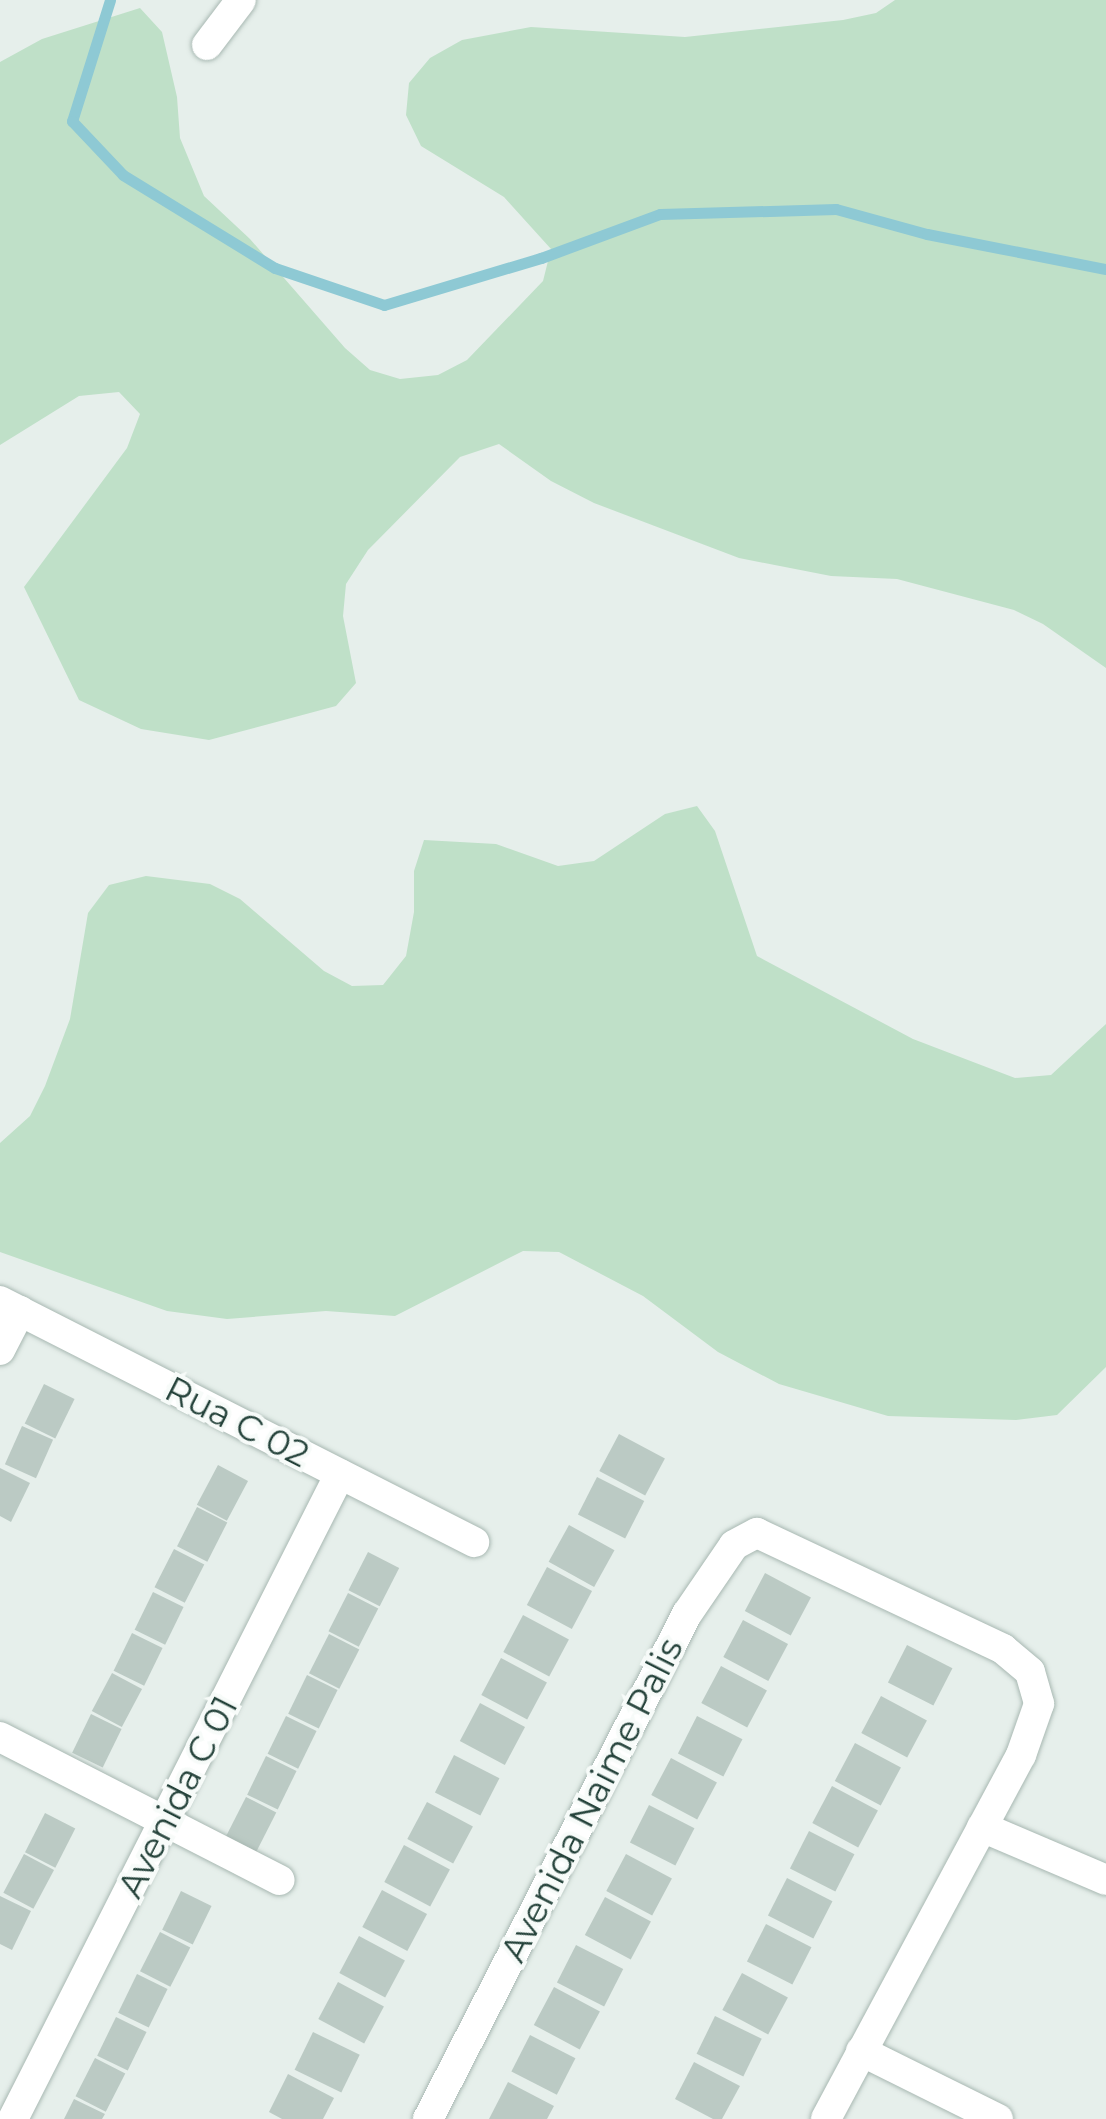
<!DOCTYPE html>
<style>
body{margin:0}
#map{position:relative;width:1106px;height:2119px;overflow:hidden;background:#e6efeb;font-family:Montserrat,sans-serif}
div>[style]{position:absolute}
.green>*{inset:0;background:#bfe0c8}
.stream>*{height:11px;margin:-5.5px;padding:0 5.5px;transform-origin:5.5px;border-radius:5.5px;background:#8ec9d4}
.building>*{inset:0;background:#bbcac4;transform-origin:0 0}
.roads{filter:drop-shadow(0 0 2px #a8b8b2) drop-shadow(0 0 2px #a8b8b2)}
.minor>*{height:30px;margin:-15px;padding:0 15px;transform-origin:15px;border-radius:15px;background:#fff}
span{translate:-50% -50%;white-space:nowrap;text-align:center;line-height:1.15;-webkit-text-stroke:8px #f7fbf9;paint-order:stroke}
.street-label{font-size:35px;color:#24423a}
</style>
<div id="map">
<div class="green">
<div style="clip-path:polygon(895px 0,1106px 0,1106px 668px,1043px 624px,1014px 610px,897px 579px,831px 576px,739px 558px,594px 503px,551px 481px,499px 444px,460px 457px,368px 550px,346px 584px,343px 616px,356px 683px,336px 706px,209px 740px,141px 729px,79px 700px,24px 587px,127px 448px,140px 414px,119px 392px,79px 396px,0 445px,0 62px,42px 39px,140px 8px,162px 32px,177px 97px,180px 138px,204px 196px,250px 239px,345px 348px,370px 370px,400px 379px,438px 375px,467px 360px,543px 281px,551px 249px,504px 197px,421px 146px,406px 115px,409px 83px,430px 58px,462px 40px,531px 27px,685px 37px,843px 20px,876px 13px)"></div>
<div style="clip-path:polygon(697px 806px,715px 831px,757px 956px,913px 1039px,1015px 1078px,1051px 1075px,1106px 1024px,1106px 1367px,1057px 1415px,1016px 1420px,888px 1416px,779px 1384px,718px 1352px,643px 1296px,559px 1252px,523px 1251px,395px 1316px,326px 1311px,227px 1319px,167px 1311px,0 1252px,0 1143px,30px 1116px,45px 1086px,70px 1019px,88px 913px,109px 885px,146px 876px,210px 884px,240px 899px,324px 971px,352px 986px,383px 985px,406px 956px,414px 912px,414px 871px,424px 840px,496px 844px,558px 866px,594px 861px,665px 814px)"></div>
</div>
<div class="stream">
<div style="left:110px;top:0;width:127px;rotate:107.4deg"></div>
<div style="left:72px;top:121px;width:74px;rotate:46.6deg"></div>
<div style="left:123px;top:175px;width:178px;rotate:31.5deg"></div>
<div style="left:275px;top:268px;width:115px;rotate:18.7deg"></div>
<div style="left:384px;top:305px;width:164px;rotate:-16.7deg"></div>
<div style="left:541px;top:258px;width:127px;rotate:-20.3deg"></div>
<div style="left:660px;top:214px;width:176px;rotate:-1.6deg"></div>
<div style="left:836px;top:209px;width:94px;rotate:15.4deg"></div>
<div style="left:927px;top:234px;width:182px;rotate:11.1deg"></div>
</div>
<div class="building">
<div style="left:44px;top:1384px;width:34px;height:44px;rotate:26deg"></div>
<div style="left:22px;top:1426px;width:34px;height:42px;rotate:24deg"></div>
<div style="left:619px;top:1434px;width:52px;height:42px;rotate:28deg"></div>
<div style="left:218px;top:1465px;width:34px;height:45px;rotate:28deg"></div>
<div style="clip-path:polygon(0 1468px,30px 1483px,11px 1522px,0 1516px)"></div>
<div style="left:597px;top:1477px;width:53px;height:42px;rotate:27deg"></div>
<div style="left:197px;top:1507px;width:34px;height:44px;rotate:27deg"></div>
<div style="left:569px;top:1525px;width:52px;height:42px;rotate:29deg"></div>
<div style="left:174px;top:1549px;width:34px;height:43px;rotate:27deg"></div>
<div style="left:368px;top:1552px;width:35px;height:43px;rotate:27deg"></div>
<div style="left:547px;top:1567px;width:51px;height:43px;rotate:28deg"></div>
<div style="left:765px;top:1573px;width:52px;height:43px;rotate:28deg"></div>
<div style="left:153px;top:1592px;width:34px;height:42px;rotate:26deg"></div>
<div style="left:348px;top:1593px;width:34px;height:43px;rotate:27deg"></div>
<div style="left:523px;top:1615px;width:52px;height:42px;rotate:28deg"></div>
<div style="left:743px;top:1620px;width:51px;height:42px;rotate:28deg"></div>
<div style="left:132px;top:1633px;width:34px;height:42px;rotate:26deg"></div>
<div style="left:329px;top:1634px;width:34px;height:44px;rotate:27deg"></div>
<div style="left:907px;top:1645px;width:51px;height:42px;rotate:27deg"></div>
<div style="left:501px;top:1658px;width:52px;height:42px;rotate:28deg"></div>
<div style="left:721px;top:1666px;width:52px;height:42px;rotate:28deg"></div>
<div style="left:112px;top:1673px;width:34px;height:43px;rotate:28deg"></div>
<div style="left:307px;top:1675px;width:34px;height:43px;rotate:26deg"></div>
<div style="left:881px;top:1696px;width:52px;height:42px;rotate:28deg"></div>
<div style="left:480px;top:1703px;width:51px;height:43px;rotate:28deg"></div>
<div style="left:91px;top:1714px;width:34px;height:43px;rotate:26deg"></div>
<div style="left:286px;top:1716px;width:34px;height:42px;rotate:26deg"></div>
<div style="left:697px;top:1716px;width:51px;height:42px;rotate:27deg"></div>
<div style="left:855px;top:1743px;width:52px;height:43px;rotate:28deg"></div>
<div style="left:454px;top:1755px;width:51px;height:42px;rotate:27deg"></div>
<div style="left:266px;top:1756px;width:34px;height:43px;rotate:26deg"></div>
<div style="left:671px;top:1758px;width:52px;height:42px;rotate:28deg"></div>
<div style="left:832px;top:1786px;width:52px;height:42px;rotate:28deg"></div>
<div style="left:246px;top:1797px;width:34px;height:44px;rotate:27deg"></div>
<div style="left:427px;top:1802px;width:52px;height:42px;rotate:28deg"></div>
<div style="left:649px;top:1805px;width:51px;height:42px;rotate:27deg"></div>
<div style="left:45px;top:1813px;width:34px;height:44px;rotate:27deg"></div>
<div style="left:809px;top:1831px;width:51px;height:42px;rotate:27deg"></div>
<div style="left:404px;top:1845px;width:52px;height:42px;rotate:28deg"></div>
<div style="left:24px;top:1854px;width:34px;height:44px;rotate:28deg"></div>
<div style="left:626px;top:1854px;width:52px;height:42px;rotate:28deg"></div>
<div style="left:787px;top:1878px;width:51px;height:42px;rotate:27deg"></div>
<div style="left:382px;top:1890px;width:51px;height:42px;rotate:28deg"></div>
<div style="left:181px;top:1891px;width:34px;height:43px;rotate:26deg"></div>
<div style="clip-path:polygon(0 1896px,31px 1911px,12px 1950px,0 1944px)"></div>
<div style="left:605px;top:1897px;width:52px;height:43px;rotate:28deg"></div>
<div style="left:766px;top:1924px;width:51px;height:42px;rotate:27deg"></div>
<div style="left:160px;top:1932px;width:34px;height:44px;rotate:27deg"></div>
<div style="left:359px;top:1936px;width:52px;height:42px;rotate:28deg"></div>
<div style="left:576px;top:1945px;width:53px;height:42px;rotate:27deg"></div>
<div style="left:742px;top:1973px;width:52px;height:42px;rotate:28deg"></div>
<div style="left:137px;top:1974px;width:34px;height:43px;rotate:26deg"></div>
<div style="left:338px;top:1982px;width:52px;height:42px;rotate:28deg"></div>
<div style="left:554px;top:1987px;width:52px;height:43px;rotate:28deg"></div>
<div style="left:715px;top:2016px;width:52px;height:42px;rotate:26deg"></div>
<div style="left:116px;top:2017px;width:34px;height:43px;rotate:26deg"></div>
<div style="left:313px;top:2032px;width:52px;height:42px;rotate:26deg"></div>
<div style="left:530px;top:2035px;width:51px;height:41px;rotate:27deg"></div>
<div style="left:95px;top:2058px;width:34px;height:43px;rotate:27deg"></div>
<div style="clip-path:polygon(694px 2062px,740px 2086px,722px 2119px,713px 2119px,675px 2099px)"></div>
<div style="clip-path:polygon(288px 2074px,334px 2098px,323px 2119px,282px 2119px,269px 2112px)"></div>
<div style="clip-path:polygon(508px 2082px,554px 2106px,547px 2119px,489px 2119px)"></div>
<div style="clip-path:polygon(74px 2099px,105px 2114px,102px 2119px,64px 2119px)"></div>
</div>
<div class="roads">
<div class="minor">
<div style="left:207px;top:45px;width:56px;rotate:-52.9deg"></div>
<div style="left:0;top:1301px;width:532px;rotate:26.95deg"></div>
<div style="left:0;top:1350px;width:44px;rotate:-62.9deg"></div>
<div style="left:0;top:1737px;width:314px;rotate:27.1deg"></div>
<div style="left:982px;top:1827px;width:135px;rotate:23.1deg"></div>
<div style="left:861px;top:2051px;width:153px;rotate:26.4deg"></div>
<div style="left:13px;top:2119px;width:723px;rotate:-63.12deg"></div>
<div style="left:428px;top:2119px;width:568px;rotate:-62.85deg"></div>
<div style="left:687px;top:1614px;width:83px;rotate:-55.7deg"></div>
<div style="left:734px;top:1545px;width:26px;rotate:-28deg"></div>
<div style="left:757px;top:1533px;width:272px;rotate:25.2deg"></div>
<div style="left:1003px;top:1649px;width:35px;rotate:40deg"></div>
<div style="left:1030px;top:1672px;width:33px;rotate:74deg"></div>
<div style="left:1039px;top:1704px;width:54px;rotate:109.4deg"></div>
<div style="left:1021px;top:1755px;width:413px;rotate:118.2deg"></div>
</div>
</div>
<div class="street-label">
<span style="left:237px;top:1422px;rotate:27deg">Rua C 02</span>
<span style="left:178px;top:1797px;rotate:-63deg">Avenida C 01</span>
<span style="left:592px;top:1800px;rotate:-63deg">Avenida Naime Palis</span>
</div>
</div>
